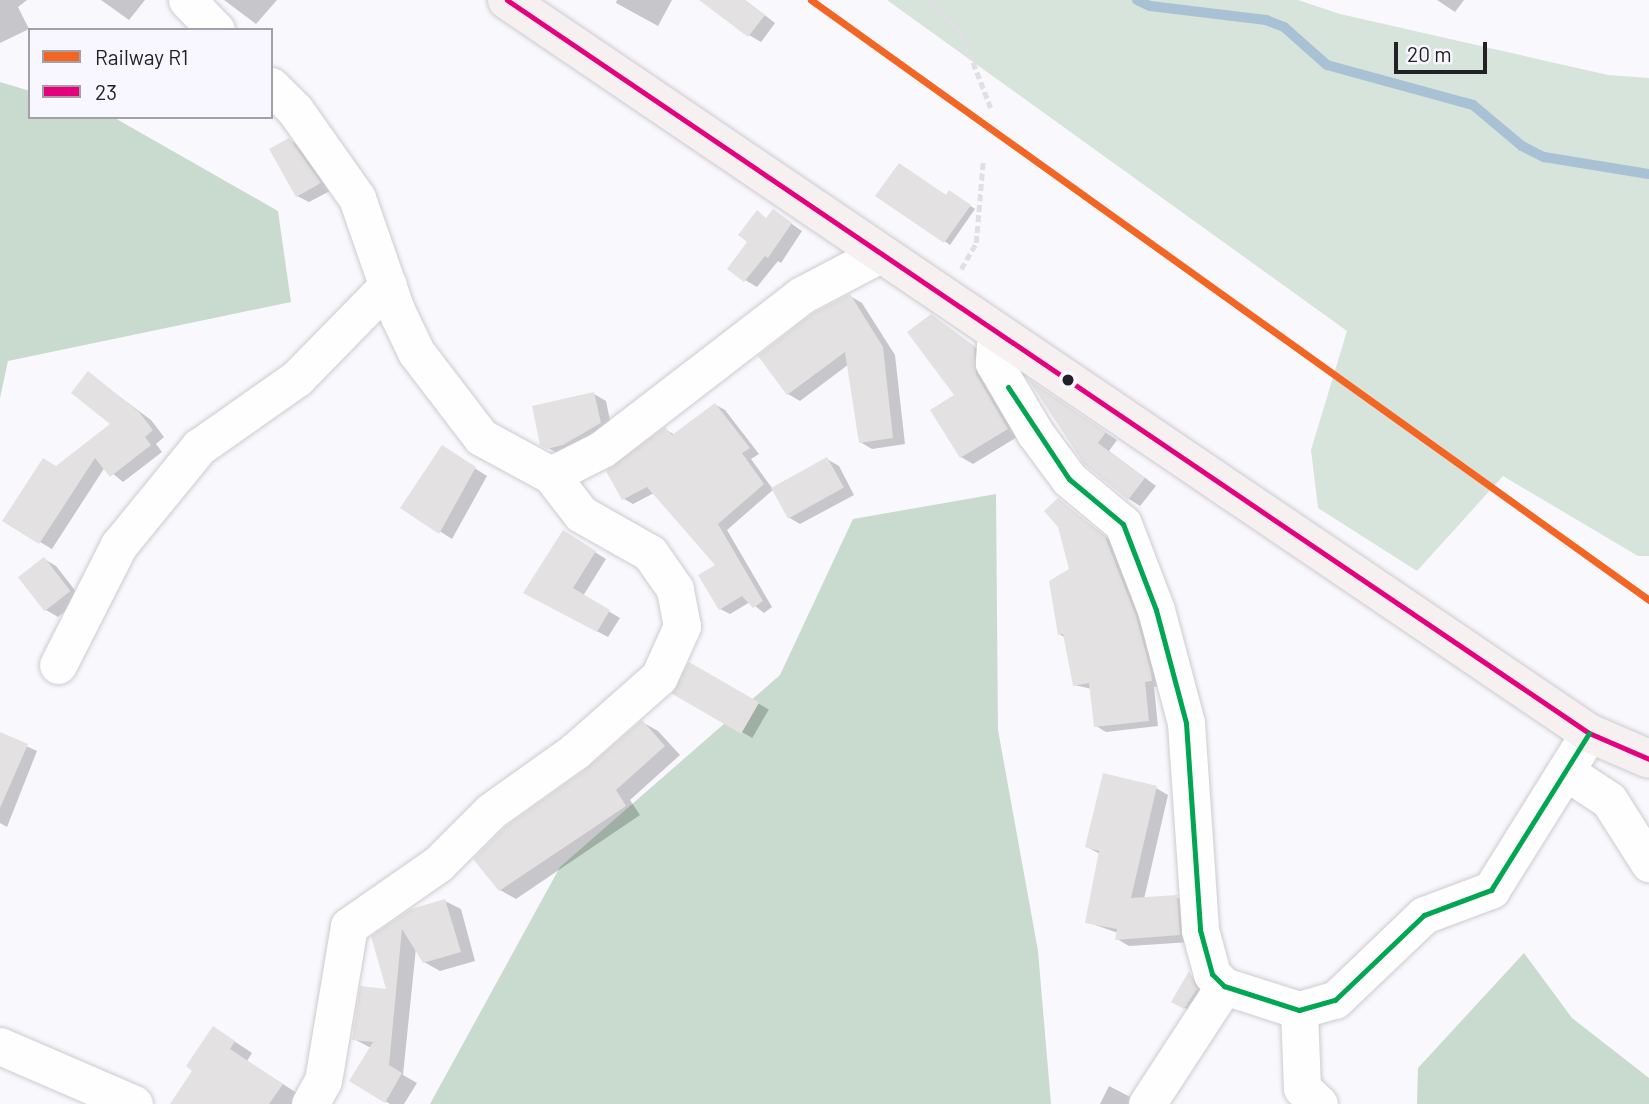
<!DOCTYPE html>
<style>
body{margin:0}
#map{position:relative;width:1649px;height:1104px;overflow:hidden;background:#f9f8fd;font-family:Barlow,sans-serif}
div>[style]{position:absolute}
.green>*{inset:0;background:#d6e4db}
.forest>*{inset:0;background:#c9dbce}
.shadow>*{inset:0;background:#0003;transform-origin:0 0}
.stream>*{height:10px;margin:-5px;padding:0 5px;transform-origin:5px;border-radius:5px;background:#a9c1d4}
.building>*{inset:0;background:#e3e1e1;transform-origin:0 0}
.path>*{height:4.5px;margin-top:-2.25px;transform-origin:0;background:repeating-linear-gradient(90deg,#e0e0e2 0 7px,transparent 0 10.5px)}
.roads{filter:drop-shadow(0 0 2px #cccbd0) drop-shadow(0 0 2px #cccbd0)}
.minor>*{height:37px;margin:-18.5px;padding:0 18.5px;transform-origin:18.5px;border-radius:18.5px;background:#fefeff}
.trunk>*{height:38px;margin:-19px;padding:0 19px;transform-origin:19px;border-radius:19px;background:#f6f0f0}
.bus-1>*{height:5px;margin:-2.5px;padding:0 2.5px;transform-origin:2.5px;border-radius:2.5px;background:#e5007d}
.bus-2>*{height:5px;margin:-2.5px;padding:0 2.5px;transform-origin:2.5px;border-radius:2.5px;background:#00a651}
.rail-1>*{height:7px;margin:-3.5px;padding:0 3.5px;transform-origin:3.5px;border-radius:3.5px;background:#f26522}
.dots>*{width:19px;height:19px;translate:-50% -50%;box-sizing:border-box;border:4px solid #f8f6ff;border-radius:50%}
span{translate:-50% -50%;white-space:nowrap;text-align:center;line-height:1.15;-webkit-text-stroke:7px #f8f6ff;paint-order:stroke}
.legend{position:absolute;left:28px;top:28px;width:245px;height:91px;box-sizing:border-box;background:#f8f6ff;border:2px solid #a2a1a8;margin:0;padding:9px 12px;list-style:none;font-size:21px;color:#222125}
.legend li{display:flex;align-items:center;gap:14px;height:35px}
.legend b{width:35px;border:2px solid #a2a1a8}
.scale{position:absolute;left:1394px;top:42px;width:93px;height:32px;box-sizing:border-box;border:4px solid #222125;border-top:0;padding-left:9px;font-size:21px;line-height:24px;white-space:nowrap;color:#222125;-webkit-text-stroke:5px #f8f6ff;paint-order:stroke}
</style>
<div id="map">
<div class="green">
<div style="clip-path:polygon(887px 0,1298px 0,1340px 14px,1608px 75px,1649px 78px,1649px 556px,1638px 556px,1503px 476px,1417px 571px,1318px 508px,1311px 450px,1347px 331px)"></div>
</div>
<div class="forest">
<div style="clip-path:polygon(0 82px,30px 91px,30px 117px,113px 117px,278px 211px,291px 302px,8px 361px,0 398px)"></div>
<div style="clip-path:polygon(996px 494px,998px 730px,1038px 951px,1051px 1104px,430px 1104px,560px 867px,780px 675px,853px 519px)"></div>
<div style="clip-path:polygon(1524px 953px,1572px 1018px,1649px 1078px,1649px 1104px,1417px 1104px,1418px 1068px)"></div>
</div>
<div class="shadow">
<div style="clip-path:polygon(0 0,27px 0,18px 7px,29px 29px,0 43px)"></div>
<div style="clip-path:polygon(101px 0,145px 0,129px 20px)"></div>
<div style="clip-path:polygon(224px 0,277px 0,256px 24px)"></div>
<div style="clip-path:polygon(617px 0,672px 0,658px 26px,616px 3px)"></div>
<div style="clip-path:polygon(726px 0,745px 0,775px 23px,761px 42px,749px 35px)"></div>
<div style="clip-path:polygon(1437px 0,1464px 0,1455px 12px)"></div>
<div style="clip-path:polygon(289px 140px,301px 147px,332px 190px,309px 202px,297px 196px)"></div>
<div style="clip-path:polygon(878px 195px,955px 195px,975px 209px,950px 245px)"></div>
<div style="clip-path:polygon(773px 211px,802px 231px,781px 263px,778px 261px,757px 287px,745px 280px,750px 242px,757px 213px,767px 219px)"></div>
<div style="clip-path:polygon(850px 296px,862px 303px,895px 355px,905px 444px,872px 449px,860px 442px,849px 364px,800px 401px,788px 394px)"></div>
<div style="clip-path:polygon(932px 316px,986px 355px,1019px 436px,973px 464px,961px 457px,957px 396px)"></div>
<div style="clip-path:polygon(89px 374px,151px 420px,164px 437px,156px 444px,162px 452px,123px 482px,105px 467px,52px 549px,40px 542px,56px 468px,113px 424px)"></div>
<div style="clip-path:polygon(1040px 388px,1117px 440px,1109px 451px,1156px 486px,1140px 506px,1129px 499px)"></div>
<div style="clip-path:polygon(594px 394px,606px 401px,612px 430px,560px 455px,542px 444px)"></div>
<div style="clip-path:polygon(716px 405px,725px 410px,759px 454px,751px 459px,772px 488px,827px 459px,839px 466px,854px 495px,800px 524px,788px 517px,774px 489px,727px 530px,772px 607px,764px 613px,750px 602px,730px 614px,720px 609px,718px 566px,654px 493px,633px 504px,624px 499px,665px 429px,675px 435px)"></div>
<div style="clip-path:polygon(454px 455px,487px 476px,452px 539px,403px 508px)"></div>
<div style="clip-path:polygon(1059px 500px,1115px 544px,1146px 624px,1161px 686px,1154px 687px,1158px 726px,1106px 732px,1096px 726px,1092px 689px,1074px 685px,1066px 638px,1059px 634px,1071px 570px)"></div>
<div style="clip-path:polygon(574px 539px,606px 559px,583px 596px,620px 618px,608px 637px,536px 599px)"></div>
<div style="clip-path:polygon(44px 559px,56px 566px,81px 598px,58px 617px,46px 610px,20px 578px)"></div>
<div style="left:690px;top:664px;width:91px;height:33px;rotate:30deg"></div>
<div style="clip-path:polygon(642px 722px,658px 731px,680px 755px,630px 800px,640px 815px,516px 899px,500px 890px,588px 769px)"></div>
<div style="clip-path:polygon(0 734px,37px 751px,7px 827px,0 823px)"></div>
<div style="clip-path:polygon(1156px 788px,1168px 795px,1144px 899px,1176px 897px,1188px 904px,1191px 942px,1129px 946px,1117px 939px,1118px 933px,1087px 922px,1100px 854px,1087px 847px)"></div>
<div style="clip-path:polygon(445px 901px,461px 909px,475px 961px,440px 971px,424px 962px,416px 948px,403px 1075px,417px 1083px,404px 1104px,390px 1104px,352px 1081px,371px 1048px,354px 1039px,388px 990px,373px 937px)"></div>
<div style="clip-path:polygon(1190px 974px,1202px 993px,1190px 1011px,1173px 1001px)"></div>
<div style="clip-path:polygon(231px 1039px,252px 1053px,247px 1061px,300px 1095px,294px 1104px,188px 1104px)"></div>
<div style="clip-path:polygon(1109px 1086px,1140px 1102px,1139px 1104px,1100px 1104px)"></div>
</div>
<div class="stream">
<div style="left:1137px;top:0;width:14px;rotate:25deg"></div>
<div style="left:1150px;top:6px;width:117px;rotate:6.9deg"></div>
<div style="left:1266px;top:20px;width:19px;rotate:21deg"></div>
<div style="left:1284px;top:27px;width:57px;rotate:41.5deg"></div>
<div style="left:1327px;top:65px;width:151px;rotate:15.3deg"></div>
<div style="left:1473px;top:105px;width:64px;rotate:39.9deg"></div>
<div style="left:1522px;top:146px;width:25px;rotate:27deg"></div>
<div style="left:1544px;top:157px;width:106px;rotate:9.2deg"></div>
</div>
<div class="building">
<div style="clip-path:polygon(699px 0,745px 0,765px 15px,748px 37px)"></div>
<div style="clip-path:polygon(289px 138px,321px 183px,296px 197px,269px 149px)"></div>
<div style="clip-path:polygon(899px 163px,946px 195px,949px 190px,971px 205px,944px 243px,875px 196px)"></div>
<div style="clip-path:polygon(773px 209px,792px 223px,768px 258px,765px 256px,744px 282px,727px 269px,747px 242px,738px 235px,757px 210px,766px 218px)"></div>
<div style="clip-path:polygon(850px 294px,883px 347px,893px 438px,859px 443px,845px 352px,787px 395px,758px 356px,813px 313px)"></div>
<div style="clip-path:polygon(931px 314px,974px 346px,976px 374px,1008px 429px,960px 458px,930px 410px,954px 395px,907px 332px)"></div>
<div style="clip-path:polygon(88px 371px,139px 412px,153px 430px,145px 437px,151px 445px,110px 477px,95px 458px,39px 544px,2px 521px,43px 458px,56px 466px,110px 424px,71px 393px)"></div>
<div style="clip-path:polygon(1028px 379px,1106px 432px,1098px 443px,1145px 478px,1128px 500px,1084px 464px)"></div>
<div style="clip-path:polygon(594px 392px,601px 423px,563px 445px,547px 449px,540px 445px,532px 406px)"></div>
<div style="clip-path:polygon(715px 403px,750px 448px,742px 453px,764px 484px,718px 524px,763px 601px,753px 608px,742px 596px,719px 610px,698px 575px,715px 565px,647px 487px,622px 500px,606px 471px,665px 427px,672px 435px)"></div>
<div style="clip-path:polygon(442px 445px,476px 467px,439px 534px,400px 508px)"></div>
<div style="left:827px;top:457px;width:35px;height:64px;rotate:61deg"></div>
<div style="clip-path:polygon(1058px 498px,1105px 537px,1136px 616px,1151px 672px,1152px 681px,1145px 682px,1149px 721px,1094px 727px,1089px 683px,1073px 686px,1063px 634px,1058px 635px,1049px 581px,1069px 569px,1058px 527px,1044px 511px)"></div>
<div style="clip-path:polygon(563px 530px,596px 551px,573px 588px,610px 610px,597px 632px,523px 593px)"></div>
<div style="left:44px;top:557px;width:43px;height:33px;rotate:52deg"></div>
<div style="left:689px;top:662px;width:81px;height:36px;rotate:30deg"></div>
<div style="clip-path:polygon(642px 720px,665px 746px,616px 790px,626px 806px,499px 891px,473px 859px,505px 827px,587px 768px)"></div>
<div style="clip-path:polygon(0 732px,28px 744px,0 808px)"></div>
<div style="clip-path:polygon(1103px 773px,1157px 786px,1131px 898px,1177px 895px,1180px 935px,1115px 940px,1117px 929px,1085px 923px,1099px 851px,1085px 847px)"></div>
<div style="clip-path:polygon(445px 899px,461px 952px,423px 963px,402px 929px,389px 1065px,402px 1073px,385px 1103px,349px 1081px,373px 1042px,352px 1040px,360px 986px,386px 989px,371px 936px,411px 909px)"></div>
<div style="clip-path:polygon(1189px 971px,1197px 989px,1184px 1009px,1171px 1002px)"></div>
<div style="clip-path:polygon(213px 1026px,235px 1041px,230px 1049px,283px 1084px,269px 1104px,170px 1104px,192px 1071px,186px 1066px)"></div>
</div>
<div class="path">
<div style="left:928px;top:0;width:47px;rotate:44.1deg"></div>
<div style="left:962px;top:33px;width:80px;rotate:68.9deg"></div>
<div style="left:961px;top:269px;width:30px;rotate:-60deg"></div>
<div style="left:976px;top:243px;width:81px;rotate:-85.1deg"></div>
</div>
<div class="roads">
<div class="minor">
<div style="left:187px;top:0;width:42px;rotate:46deg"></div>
<div style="left:271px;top:86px;width:34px;rotate:45deg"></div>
<div style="left:295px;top:110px;width:108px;rotate:54.8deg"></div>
<div style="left:357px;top:198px;width:119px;rotate:70.8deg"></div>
<div style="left:396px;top:310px;width:47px;rotate:64.5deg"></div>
<div style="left:416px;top:352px;width:107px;rotate:52.6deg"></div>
<div style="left:481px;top:437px;width:80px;rotate:28.5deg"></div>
<div style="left:551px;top:475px;width:57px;rotate:-27deg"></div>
<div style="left:602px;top:449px;width:252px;rotate:-37.6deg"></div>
<div style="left:802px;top:295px;width:86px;rotate:-27.8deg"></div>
<div style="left:996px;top:331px;width:32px;rotate:94deg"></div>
<div style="left:994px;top:363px;width:81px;rotate:59.6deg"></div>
<div style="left:1035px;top:433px;width:57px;rotate:53.5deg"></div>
<div style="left:1069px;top:479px;width:70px;rotate:39.8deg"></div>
<div style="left:1123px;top:524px;width:92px;rotate:69deg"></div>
<div style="left:1156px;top:610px;width:117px;rotate:75.1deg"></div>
<div style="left:1186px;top:723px;width:207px;rotate:86.1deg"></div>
<div style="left:1200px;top:930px;width:46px;rotate:74.7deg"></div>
<div style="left:1212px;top:974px;width:17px;rotate:45deg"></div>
<div style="left:1224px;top:986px;width:79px;rotate:17.7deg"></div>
<div style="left:1299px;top:1010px;width:37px;rotate:-16deg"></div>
<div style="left:1335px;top:1000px;width:123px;rotate:-43.7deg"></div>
<div style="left:1424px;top:915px;width:72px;rotate:-20.5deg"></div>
<div style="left:1491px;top:890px;width:185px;rotate:-58deg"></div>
<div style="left:58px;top:665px;width:135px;rotate:-63.1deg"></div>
<div style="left:119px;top:545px;width:127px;rotate:-50.8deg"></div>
<div style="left:199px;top:447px;width:120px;rotate:-35.1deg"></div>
<div style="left:297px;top:378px;width:130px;rotate:-45.6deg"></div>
<div style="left:1568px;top:773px;width:49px;rotate:33.4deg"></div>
<div style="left:1609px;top:800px;width:75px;rotate:57.6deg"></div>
<div style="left:1299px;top:1010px;width:78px;rotate:87.8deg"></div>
<div style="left:1302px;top:1088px;width:23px;rotate:43deg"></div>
<div style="left:0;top:1046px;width:146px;rotate:23.4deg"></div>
<div style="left:310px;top:1104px;width:26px;rotate:-61deg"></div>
<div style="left:323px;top:1081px;width:157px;rotate:-80.5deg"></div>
<div style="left:349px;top:926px;width:108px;rotate:-34.9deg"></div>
<div style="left:438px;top:864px;width:75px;rotate:-45deg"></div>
<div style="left:491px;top:811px;width:103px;rotate:-35.5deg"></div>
<div style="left:575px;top:751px;width:112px;rotate:-41.4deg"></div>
<div style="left:659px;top:677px;width:56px;rotate:-65.7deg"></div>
<div style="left:682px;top:626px;width:38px;rotate:-101deg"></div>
<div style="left:675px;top:589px;width:44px;rotate:-124.8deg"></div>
<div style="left:650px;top:553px;width:79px;rotate:-150.5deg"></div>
<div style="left:581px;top:514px;width:49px;rotate:-127.6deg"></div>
<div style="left:1147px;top:1104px;width:141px;rotate:-56.9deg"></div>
</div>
<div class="trunk">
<div style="left:507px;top:0;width:1307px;rotate:34.12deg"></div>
<div style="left:1589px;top:733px;width:65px;rotate:23.4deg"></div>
</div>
</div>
<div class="bus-1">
<div style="left:507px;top:0;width:1307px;rotate:34.12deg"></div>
<div style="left:1589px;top:733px;width:65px;rotate:23.4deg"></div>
</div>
<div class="bus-2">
<div style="left:1008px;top:387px;width:110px;rotate:56.5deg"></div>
<div style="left:1069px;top:479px;width:70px;rotate:39.8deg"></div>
<div style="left:1123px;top:524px;width:92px;rotate:69deg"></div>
<div style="left:1156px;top:610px;width:117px;rotate:75.1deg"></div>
<div style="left:1186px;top:723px;width:207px;rotate:86.1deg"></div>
<div style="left:1200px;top:930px;width:46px;rotate:74.7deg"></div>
<div style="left:1212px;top:974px;width:17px;rotate:45deg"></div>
<div style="left:1224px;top:986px;width:79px;rotate:17.7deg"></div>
<div style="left:1299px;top:1010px;width:37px;rotate:-16deg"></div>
<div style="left:1335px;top:1000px;width:123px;rotate:-43.7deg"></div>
<div style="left:1424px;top:915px;width:72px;rotate:-20.5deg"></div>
<div style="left:1491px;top:890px;width:185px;rotate:-58deg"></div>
</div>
<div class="rail-1">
<div style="left:811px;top:0;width:1031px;rotate:35.6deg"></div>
</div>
<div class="dots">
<div style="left:1068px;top:380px;background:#222125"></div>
</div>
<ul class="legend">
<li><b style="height:9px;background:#f26522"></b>Railway R1</li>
<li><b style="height:9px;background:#e5007d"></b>23</li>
</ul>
<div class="scale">20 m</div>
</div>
